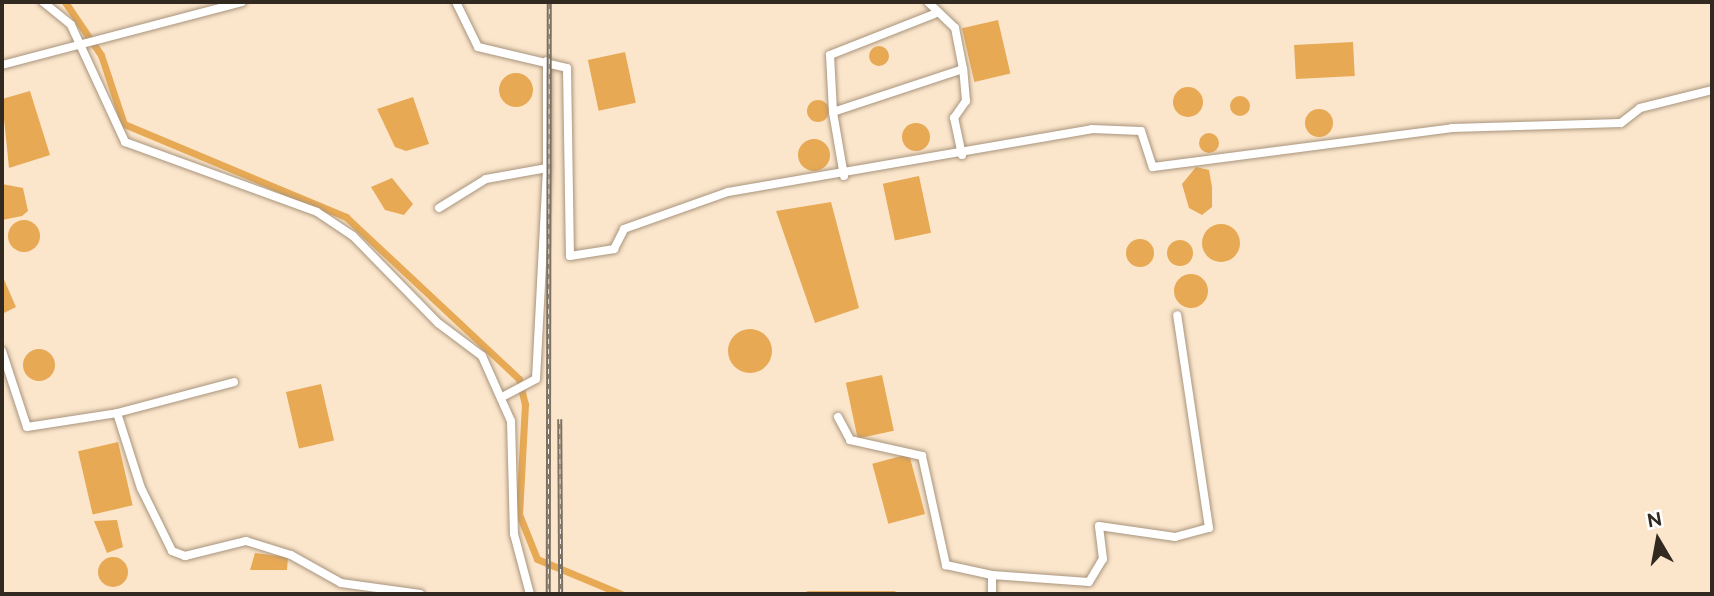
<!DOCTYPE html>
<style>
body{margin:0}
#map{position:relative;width:1714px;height:596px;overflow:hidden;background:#fbe6cc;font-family:Raleway,sans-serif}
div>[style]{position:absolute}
.water>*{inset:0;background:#e7a954;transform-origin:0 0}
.round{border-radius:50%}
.canal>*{height:7px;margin:-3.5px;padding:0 3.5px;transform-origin:3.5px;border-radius:3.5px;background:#e7a954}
.roads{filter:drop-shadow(0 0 2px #a8947c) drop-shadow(0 0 2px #a8947c)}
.minor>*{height:8px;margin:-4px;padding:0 4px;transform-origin:4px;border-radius:4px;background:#fff}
.rail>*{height:4.5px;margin-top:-2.25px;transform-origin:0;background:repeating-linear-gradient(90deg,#fff 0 5px,#7d7060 0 10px);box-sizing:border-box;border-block:2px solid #7d7060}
span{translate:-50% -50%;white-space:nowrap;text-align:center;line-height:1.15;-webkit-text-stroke:5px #fff;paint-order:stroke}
.frame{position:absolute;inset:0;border:4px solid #322a20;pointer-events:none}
.north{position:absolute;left:1623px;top:505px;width:70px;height:70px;-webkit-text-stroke:5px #fff;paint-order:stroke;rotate:350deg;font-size:19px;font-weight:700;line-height:28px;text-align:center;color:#322a20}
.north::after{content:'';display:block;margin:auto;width:24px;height:32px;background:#322a20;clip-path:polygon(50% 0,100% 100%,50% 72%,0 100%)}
</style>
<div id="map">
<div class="water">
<div style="left:998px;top:20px;width:55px;height:37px;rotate:77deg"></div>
<div style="left:1353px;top:42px;width:34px;height:59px;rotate:87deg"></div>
<div class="round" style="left:869px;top:46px;width:20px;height:20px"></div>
<div style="left:625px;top:52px;width:52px;height:38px;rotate:78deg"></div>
<div class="round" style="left:499px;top:73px;width:34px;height:34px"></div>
<div class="round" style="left:1173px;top:87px;width:30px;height:30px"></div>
<div style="clip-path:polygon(30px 91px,50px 155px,9px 168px,2px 99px)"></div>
<div class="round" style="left:1230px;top:96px;width:20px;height:20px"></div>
<div style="clip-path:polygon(413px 97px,429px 144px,406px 151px,395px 147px,377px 109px)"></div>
<div class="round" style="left:807px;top:100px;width:22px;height:22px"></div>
<div class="round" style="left:1305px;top:109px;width:28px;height:28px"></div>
<div class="round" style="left:902px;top:123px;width:28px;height:28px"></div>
<div class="round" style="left:1199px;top:133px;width:20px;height:20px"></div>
<div class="round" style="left:798px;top:139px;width:32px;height:32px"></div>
<div style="clip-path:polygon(1196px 167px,1209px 170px,1212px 187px,1212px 207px,1202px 215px,1189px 208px,1182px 184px)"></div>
<div style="left:919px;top:176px;width:58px;height:37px;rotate:78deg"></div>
<div style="clip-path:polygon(392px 178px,413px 204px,404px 215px,385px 210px,371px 187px)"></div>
<div style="clip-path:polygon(2px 184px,23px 188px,28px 211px,22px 216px,2px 220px)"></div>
<div style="clip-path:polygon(831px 202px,859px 308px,815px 323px,776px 211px)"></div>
<div class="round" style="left:8px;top:220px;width:32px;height:32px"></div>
<div class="round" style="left:1202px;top:224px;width:38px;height:38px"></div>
<div class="round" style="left:1126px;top:239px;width:28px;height:28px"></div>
<div class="round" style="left:1167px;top:240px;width:26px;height:26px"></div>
<div class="round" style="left:1174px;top:274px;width:34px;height:34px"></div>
<div style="clip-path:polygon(2px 275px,16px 307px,2px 314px)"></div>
<div class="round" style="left:728px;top:329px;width:44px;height:44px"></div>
<div class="round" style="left:23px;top:349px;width:32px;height:32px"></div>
<div style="left:882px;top:375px;width:57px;height:37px;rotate:78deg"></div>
<div style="left:321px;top:384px;width:58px;height:36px;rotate:77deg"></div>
<div style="left:118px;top:442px;width:65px;height:41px;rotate:77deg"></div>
<div style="left:909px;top:454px;width:62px;height:38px;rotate:75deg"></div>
<div style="clip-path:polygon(117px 520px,123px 547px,107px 553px,94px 521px)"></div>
<div style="clip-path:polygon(255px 553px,288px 557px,287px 570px,250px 570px)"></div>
<div class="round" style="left:98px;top:557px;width:30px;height:30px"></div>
</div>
<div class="canal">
<div style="left:65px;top:2px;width:64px;rotate:55.8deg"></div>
<div style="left:101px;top:55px;width:73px;rotate:71.6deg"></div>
<div style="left:124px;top:124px;width:241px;rotate:22.7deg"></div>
<div style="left:346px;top:217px;width:237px;rotate:43.1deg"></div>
<div style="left:519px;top:379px;width:26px;rotate:77deg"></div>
<div style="left:525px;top:404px;width:110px;rotate:93.1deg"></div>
<div style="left:519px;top:514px;width:48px;rotate:68.2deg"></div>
<div style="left:537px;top:559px;width:91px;rotate:22.6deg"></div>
<div style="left:808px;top:594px;width:85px"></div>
</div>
<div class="roads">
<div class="minor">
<div style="left:43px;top:2px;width:36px;rotate:39deg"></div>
<div style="left:71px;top:25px;width:129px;rotate:65.2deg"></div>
<div style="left:125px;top:142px;width:204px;rotate:20deg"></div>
<div style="left:317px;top:212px;width:43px;rotate:33.7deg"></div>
<div style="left:353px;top:236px;width:122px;rotate:45.7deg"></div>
<div style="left:438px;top:323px;width:55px;rotate:36.9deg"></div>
<div style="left:482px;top:356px;width:71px;rotate:66deg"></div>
<div style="left:511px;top:421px;width:113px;rotate:88.5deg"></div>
<div style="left:514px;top:534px;width:62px;rotate:75.1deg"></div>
<div style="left:456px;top:2px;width:50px;rotate:63.9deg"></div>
<div style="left:478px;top:47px;width:91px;rotate:13.3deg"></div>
<div style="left:567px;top:68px;width:188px;rotate:89.1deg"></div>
<div style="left:570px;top:256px;width:45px;rotate:-9deg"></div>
<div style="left:614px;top:249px;width:22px;rotate:-63deg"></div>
<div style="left:624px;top:229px;width:110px;rotate:-19.6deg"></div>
<div style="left:728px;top:192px;width:369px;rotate:-9.8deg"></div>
<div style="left:1092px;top:129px;width:49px;rotate:2.3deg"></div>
<div style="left:1141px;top:131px;width:38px;rotate:72deg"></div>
<div style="left:1153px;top:167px;width:302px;rotate:-7.4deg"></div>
<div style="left:1452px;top:128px;width:169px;rotate:-1.7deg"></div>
<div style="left:1621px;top:123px;width:24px;rotate:-38deg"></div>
<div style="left:1640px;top:108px;width:74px;rotate:-14deg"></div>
<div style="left:2px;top:65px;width:248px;rotate:-14.7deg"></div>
<div style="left:833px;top:112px;width:57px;rotate:-93deg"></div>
<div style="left:830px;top:55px;width:112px;rotate:-21.5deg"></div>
<div style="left:962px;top:155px;width:38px;rotate:-102deg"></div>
<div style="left:954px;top:118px;width:21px;rotate:-55deg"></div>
<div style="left:966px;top:101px;width:32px;rotate:-95deg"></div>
<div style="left:844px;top:176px;width:65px;rotate:-99.8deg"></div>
<div style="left:833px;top:112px;width:137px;rotate:-18.3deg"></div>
<div style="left:963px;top:69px;width:42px;rotate:-101deg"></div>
<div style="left:955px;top:28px;width:37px;rotate:-136deg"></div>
<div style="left:439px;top:208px;width:55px;rotate:-31.7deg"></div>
<div style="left:486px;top:179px;width:62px;rotate:-10.2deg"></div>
<div style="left:547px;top:168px;width:107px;rotate:-90deg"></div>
<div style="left:2px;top:351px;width:80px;rotate:71.8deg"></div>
<div style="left:27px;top:427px;width:91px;rotate:-8.8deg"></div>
<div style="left:117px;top:413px;width:79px;rotate:72.3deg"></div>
<div style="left:141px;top:488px;width:70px;rotate:63.8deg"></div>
<div style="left:172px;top:551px;width:14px;rotate:21deg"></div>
<div style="left:185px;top:556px;width:63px;rotate:-13.8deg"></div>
<div style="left:246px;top:541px;width:47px;rotate:17.3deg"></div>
<div style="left:291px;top:555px;width:57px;rotate:29.2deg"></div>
<div style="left:341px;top:583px;width:80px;rotate:7.9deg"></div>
<div style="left:504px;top:396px;width:36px;rotate:-28deg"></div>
<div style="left:536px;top:379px;width:211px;rotate:-87deg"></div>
<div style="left:117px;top:413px;width:121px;rotate:-14.8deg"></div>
<div style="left:838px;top:417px;width:26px;rotate:62deg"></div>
<div style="left:850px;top:440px;width:74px;rotate:12.5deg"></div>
<div style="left:922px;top:456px;width:112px;rotate:77.6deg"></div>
<div style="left:946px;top:565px;width:47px;rotate:12.3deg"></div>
<div style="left:992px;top:575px;width:19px;rotate:90deg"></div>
<div style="left:992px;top:575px;width:97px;rotate:4.1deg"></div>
<div style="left:1089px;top:582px;width:27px;rotate:-59deg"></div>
<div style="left:1103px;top:559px;width:33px;rotate:-97deg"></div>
<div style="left:1099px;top:526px;width:77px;rotate:8.2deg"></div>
<div style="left:1175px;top:537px;width:35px;rotate:-15deg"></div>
<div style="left:1209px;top:528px;width:215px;rotate:-98.5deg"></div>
</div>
</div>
<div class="rail">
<div style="left:560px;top:419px;width:175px;rotate:89.7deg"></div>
<div style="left:548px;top:594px;width:592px;rotate:-89.9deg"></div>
</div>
<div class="frame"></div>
<div class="north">N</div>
</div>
